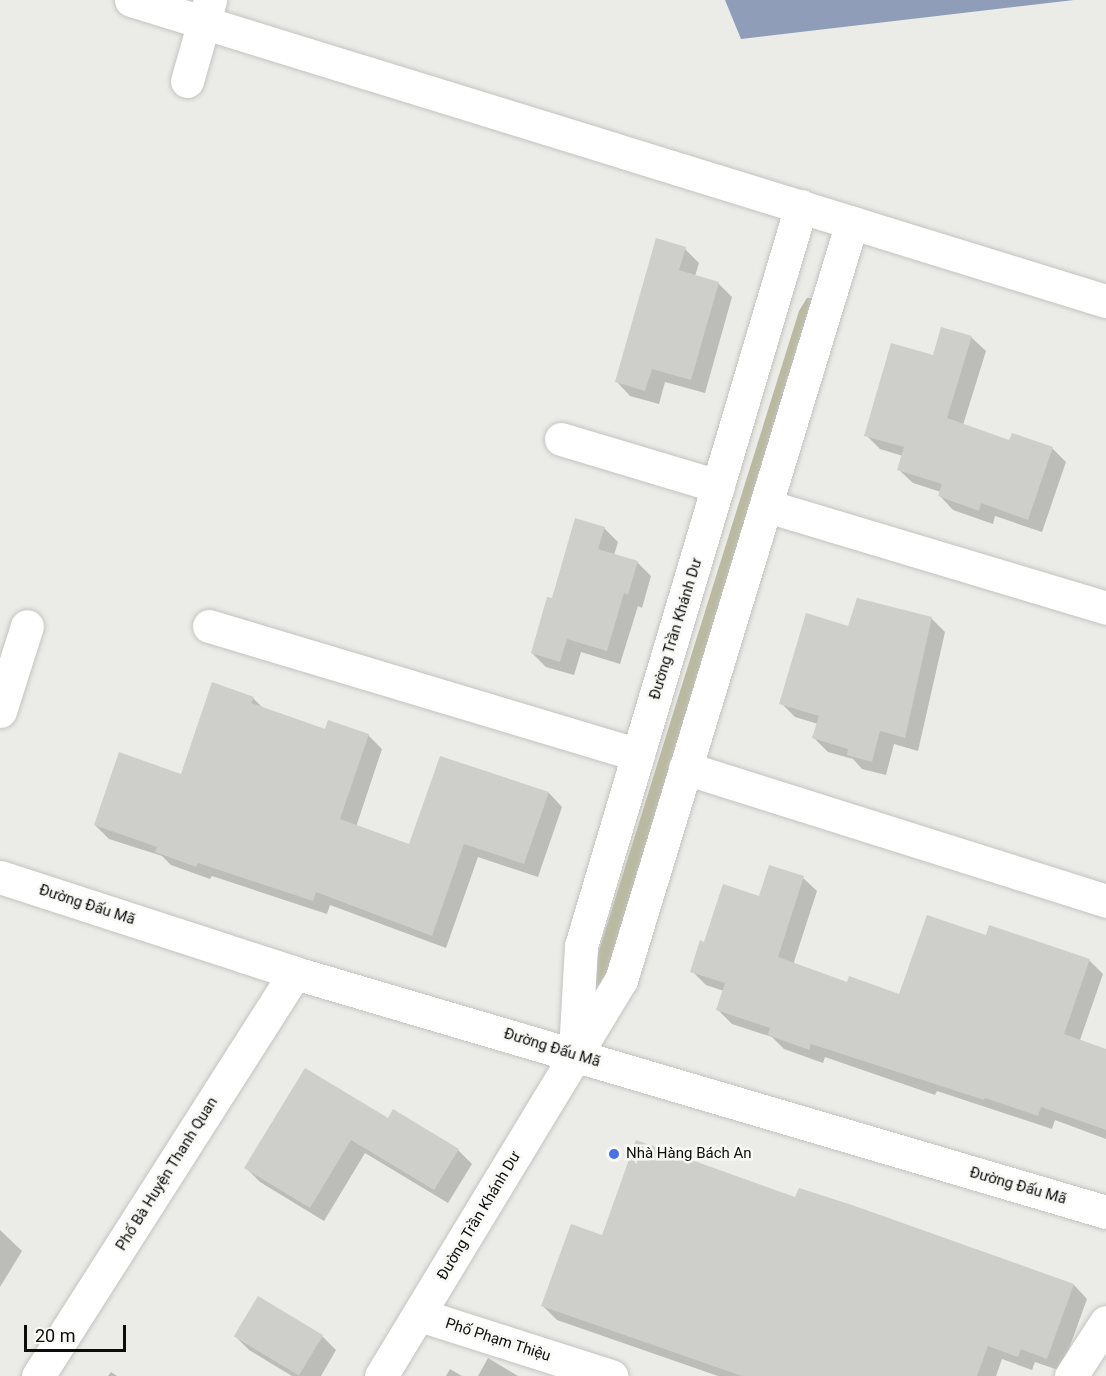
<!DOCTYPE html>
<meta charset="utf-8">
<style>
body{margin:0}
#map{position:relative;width:1106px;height:1376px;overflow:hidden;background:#ebebe7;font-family:Roboto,sans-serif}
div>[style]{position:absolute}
.green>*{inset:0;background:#b9baa0}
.water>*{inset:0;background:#909db8}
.shadow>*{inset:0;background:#0003}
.building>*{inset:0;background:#cececa;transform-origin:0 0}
.roads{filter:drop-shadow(0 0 2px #c3c3c0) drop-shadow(0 0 2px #c3c3c0)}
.street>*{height:33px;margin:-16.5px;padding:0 16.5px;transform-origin:16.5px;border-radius:16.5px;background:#fff}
.secondary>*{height:33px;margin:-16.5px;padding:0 16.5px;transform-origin:16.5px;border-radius:16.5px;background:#fff}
.dots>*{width:16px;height:16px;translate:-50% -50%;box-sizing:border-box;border:3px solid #f8f8f5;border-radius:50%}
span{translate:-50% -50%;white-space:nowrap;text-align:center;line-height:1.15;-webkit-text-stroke:5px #f8f8f5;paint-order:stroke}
.street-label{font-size:15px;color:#0d0d0c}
.poi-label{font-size:15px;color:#0d0d0c}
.left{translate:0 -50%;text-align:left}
.scale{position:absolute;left:24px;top:1325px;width:102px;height:27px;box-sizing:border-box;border:3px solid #0d0d0c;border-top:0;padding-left:8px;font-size:18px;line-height:21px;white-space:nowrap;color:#0d0d0c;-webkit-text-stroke:4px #f8f8f5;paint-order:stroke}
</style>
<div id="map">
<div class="green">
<div style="clip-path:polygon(807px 298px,813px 298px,609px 982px,601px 986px,596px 985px,591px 976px,799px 311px)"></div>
</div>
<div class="water">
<div style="clip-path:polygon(725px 0,1074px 0,741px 39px)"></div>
</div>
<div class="shadow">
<div style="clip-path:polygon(685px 249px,699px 263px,695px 276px,718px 283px,732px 297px,705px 393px,665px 382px,659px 404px,630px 396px,617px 382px)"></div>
<div style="clip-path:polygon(942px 329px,972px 338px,986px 351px,963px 425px,1010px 442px,1052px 448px,1066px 462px,1042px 532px,995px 516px,993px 524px,953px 510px,940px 496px,941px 492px,913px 483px,899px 470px,903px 456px,880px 449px,866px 435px,934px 357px)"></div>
<div style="clip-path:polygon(604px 528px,618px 542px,614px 555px,637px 562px,651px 576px,642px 608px,638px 606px,620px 664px,581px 652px,574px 675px,546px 667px,532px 653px,553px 600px)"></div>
<div style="clip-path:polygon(931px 618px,945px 632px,918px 751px,894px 744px,886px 775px,862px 769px,853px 759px,828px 752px,814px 738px,818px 724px,795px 717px,781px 703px,849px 628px)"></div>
<div style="clip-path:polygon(253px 698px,263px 708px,326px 731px,368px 735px,382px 749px,356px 827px,410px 846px,549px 793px,562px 807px,538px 877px,478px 857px,446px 948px,330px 905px,327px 914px,212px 876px,210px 879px,171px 865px,162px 856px,109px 839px,95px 825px,182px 776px)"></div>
<div style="clip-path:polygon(803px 878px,817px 891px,793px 965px,848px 984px,900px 996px,987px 937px,1089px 960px,1103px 974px,1080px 1040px,1106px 1051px,1106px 1139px,1055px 1120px,1052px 1129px,937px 1091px,935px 1095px,825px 1057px,823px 1063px,784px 1049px,772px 1037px,732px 1024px,718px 1010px,724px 991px,706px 985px,692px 971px,705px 944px,760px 898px)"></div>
<div style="clip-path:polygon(388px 1120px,458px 1150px,472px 1164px,448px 1203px,365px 1153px,324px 1221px,260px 1182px,246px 1168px)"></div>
<div style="clip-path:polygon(796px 1199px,1074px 1285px,1087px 1299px,1061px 1371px,1035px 1362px,1032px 1370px,1002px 1359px,996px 1376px,718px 1376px,557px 1320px,543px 1306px,603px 1237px)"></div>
<div style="clip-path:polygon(0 1230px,22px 1251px,0 1287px)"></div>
<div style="clip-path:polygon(235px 1336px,322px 1336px,336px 1350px,321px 1376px,292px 1376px,249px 1350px)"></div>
<div style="clip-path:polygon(488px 1358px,518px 1376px,478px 1376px)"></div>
<div style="clip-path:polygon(450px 1369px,462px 1376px,446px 1376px)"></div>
<div style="clip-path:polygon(111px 1372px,117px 1376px,108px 1376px)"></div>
</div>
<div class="building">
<div style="clip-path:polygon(656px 238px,686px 247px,679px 270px,719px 282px,691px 380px,652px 369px,645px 391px,615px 382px)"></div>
<div style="clip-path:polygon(941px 327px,972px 336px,947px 418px,1009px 440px,1012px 433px,1053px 447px,1028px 520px,981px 503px,979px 511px,938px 496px,942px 484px,897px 470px,904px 447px,864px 436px,891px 343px,933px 355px)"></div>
<div style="clip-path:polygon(575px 518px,605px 527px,598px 549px,638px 561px,628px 595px,624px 593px,607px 651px,567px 639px,560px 662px,531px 653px,547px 597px,552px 598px)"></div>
<div style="clip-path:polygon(857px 598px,932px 617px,905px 738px,880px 731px,872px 762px,847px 755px,848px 749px,812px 738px,819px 716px,779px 704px,806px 613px,848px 626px)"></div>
<div style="clip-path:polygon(212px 682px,254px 697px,251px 703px,325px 729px,328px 720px,369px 734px,340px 819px,409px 844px,440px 756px,549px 792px,524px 864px,464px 844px,432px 936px,316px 892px,313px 901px,198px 863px,196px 867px,155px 852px,157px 847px,94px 825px,119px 752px,181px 774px)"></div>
<div style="clip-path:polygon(769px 865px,804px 876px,778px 957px,847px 982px,849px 976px,899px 994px,927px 915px,986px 935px,989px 925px,1090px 959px,1064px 1034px,1106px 1049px,1106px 1130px,1041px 1107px,1038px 1116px,985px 1098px,984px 1100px,811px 1044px,809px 1050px,768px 1035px,770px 1028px,716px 1010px,725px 983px,690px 972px,700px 940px,704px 942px,723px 884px,759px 896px)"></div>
<div style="clip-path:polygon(305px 1068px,388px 1118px,393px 1109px,459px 1149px,434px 1190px,351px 1140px,310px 1208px,244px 1168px)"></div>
<div style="clip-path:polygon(636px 1140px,795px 1197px,799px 1188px,852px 1205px,1074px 1284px,1047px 1359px,1021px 1349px,1018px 1357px,988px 1346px,977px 1376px,742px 1376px,541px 1306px,571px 1224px,602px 1235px)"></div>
<div style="left:258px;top:1296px;width:76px;height:47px;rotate:31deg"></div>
</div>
<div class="roads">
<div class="street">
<div style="left:131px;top:0;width:1020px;rotate:17.16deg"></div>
<div style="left:187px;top:81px;width:84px;rotate:-74.1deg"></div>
<div style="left:561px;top:439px;width:164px;rotate:16.7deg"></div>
<div style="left:767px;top:506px;width:354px;rotate:16.7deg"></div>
<div style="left:209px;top:626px;width:448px;rotate:16.7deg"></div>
<div style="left:0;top:711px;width:89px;rotate:-72.4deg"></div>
<div style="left:685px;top:768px;width:442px;rotate:17.5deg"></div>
<div style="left:575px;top:1051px;width:105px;rotate:-86.7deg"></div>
<div style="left:581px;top:946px;width:772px;rotate:-73.44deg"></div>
<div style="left:420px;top:1315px;width:201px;rotate:17.7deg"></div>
<div style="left:38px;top:1376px;width:478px;rotate:-57.5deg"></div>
<div style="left:381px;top:1376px;width:463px;rotate:-58.8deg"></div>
<div style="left:621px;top:980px;width:792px;rotate:-73.05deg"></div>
<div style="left:1071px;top:1376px;width:64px;rotate:-57.1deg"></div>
</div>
<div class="secondary">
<div style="left:0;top:877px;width:310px;rotate:18deg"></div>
<div style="left:295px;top:973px;width:845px;rotate:16.42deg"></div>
</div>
</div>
<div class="dots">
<div style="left:614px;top:1154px;background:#4573e5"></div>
</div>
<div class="street-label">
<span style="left:676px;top:629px;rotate:-73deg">Đường Trần Khánh Dư</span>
<span style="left:87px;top:905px;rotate:18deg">Đường Đấu Mã</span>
<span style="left:552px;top:1048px;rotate:17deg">Đường Đấu Mã</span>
<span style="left:167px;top:1174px;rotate:-58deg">Phố Bà Huyện Thanh Quan</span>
<span style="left:1018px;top:1186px;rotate:16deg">Đường Đấu Mã</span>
<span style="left:479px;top:1216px;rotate:-59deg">Đường Trần Khánh Dư</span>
<span style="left:498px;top:1340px;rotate:18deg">Phố Phạm Thiệu</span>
</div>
<div class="poi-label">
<span class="left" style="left:626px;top:1154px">Nhà Hàng Bách An</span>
</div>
<div class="scale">20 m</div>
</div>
